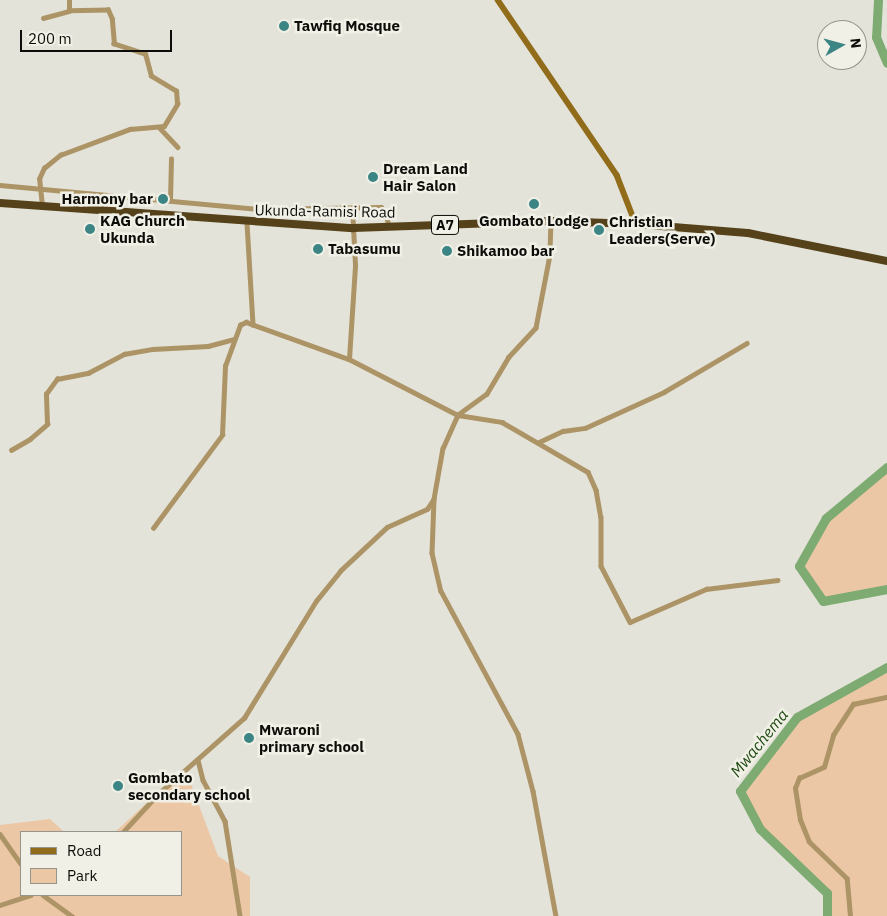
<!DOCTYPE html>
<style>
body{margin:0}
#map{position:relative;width:887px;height:916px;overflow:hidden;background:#e4e3d9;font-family:"IBM Plex Sans",sans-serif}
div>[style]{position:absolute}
.green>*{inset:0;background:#ebc7a6}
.river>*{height:9px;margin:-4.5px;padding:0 4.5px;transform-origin:4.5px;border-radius:4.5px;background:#7dab72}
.street>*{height:4.5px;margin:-2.25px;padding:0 2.25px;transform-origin:2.25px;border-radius:2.25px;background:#ac9466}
.secondary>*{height:5.5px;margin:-2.75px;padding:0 2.75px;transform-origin:2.75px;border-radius:2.75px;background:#916d1b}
.highway>*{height:8px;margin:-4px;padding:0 4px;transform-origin:4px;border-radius:4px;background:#55421a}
.dots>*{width:14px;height:14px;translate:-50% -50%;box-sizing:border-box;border:2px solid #f1f0e6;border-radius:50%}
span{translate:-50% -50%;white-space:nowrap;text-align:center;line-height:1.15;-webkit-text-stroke:5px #f1f0e6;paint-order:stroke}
.shield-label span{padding:1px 4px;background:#f1f0e6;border:1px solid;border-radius:4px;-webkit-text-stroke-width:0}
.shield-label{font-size:14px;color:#0c0c09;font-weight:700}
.poi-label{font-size:15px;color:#0c0c09;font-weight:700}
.left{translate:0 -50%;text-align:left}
.right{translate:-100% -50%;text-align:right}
.street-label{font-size:15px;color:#0c0c09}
.water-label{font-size:16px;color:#1f4b12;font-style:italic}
.legend{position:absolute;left:20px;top:831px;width:162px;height:65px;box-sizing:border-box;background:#f1f0e6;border:1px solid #95958e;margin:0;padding:6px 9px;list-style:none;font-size:15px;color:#0c0c09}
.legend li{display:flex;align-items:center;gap:10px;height:25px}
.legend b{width:25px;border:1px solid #95958e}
.north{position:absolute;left:817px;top:20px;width:50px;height:50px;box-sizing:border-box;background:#f1f0e6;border:1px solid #95958e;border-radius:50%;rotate:83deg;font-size:14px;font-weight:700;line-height:20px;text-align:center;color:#0c0c09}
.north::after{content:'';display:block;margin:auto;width:18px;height:22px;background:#3c8585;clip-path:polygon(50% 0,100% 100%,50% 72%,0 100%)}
.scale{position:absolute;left:20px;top:30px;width:152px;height:22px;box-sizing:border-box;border:2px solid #0c0c09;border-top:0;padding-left:6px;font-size:15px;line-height:18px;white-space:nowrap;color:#0c0c09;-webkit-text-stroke:4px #f1f0e6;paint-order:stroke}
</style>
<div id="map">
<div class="green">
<div style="clip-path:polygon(887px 467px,887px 589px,823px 601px,799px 566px,826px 518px)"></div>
<div style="clip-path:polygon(887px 667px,887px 916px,827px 916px,827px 893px,760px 829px,740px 791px,797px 717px)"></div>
<div style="clip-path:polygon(185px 768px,218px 856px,250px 877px,250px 916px,0 916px,0 825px,50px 819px,64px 832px,21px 832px,21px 895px,181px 895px,181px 832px,115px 832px)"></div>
</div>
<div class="river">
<div style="left:878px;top:0;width:37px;rotate:93deg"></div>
<div style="left:876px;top:37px;width:28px;rotate:67deg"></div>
<div style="left:887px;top:467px;width:80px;rotate:140.1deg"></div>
<div style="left:826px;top:518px;width:55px;rotate:119.4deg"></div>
<div style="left:799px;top:566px;width:42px;rotate:55.6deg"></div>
<div style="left:823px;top:601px;width:65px;rotate:-10.6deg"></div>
<div style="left:827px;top:916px;width:23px;rotate:-90deg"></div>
<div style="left:827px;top:893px;width:93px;rotate:-136.3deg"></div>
<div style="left:760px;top:829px;width:43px;rotate:-117.8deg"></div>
<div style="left:740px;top:791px;width:93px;rotate:-52.4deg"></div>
<div style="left:797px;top:717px;width:103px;rotate:-29.1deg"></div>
</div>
<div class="street">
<div style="left:43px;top:18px;width:27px;rotate:-15deg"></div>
<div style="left:160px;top:128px;width:26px;rotate:47deg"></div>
<div style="left:0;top:185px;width:261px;rotate:5.3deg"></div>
<div style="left:260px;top:209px;width:121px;rotate:-0.9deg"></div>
<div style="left:381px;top:207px;width:7px;rotate:45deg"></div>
<div style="left:386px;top:212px;width:15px;rotate:79deg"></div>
<div style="left:170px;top:200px;width:41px;rotate:-88.6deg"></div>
<div style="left:42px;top:206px;width:27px;rotate:-96deg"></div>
<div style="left:39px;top:179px;width:12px;rotate:-66deg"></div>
<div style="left:44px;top:168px;width:21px;rotate:-39deg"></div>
<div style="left:60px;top:155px;width:75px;rotate:-20.4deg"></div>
<div style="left:130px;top:129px;width:34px;rotate:-5deg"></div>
<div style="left:164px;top:126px;width:26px;rotate:-59deg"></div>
<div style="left:177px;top:104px;width:13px;rotate:-94deg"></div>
<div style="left:176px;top:91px;width:29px;rotate:-149deg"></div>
<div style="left:151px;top:76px;width:23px;rotate:-105deg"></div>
<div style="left:145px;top:54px;width:33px;rotate:-162deg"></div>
<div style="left:114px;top:44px;width:25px;rotate:-95deg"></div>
<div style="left:112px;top:19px;width:10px;rotate:-114deg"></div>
<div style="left:108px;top:10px;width:39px;rotate:179deg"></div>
<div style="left:69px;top:11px;width:11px;rotate:-90deg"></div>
<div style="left:551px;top:221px;width:34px;rotate:92deg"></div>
<div style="left:550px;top:255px;width:74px;rotate:100.9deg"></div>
<div style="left:536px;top:328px;width:40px;rotate:133deg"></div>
<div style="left:509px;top:357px;width:43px;rotate:120.7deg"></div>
<div style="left:487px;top:394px;width:36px;rotate:144deg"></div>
<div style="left:458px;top:415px;width:36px;rotate:114deg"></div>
<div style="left:443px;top:448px;width:52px;rotate:100deg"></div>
<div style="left:434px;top:499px;width:54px;rotate:92.1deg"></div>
<div style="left:432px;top:553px;width:39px;rotate:77deg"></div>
<div style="left:441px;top:591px;width:162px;rotate:61.7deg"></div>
<div style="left:518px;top:734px;width:59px;rotate:75.3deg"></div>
<div style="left:533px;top:791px;width:127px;rotate:79.6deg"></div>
<div style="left:247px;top:223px;width:102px;rotate:86.6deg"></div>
<div style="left:349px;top:359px;width:94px;rotate:-86.3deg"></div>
<div style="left:355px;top:265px;width:57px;rotate:-93deg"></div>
<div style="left:539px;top:442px;width:26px;rotate:-25deg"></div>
<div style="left:563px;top:431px;width:22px;rotate:-8deg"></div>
<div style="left:585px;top:428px;width:87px;rotate:-24.5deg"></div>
<div style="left:664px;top:392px;width:96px;rotate:-30.6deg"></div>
<div style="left:11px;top:450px;width:22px;rotate:-30deg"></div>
<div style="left:30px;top:439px;width:23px;rotate:-41deg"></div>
<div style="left:47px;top:424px;width:30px;rotate:-92deg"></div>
<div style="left:46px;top:394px;width:19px;rotate:-54deg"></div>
<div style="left:57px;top:379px;width:32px;rotate:-11deg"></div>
<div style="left:88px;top:373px;width:41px;rotate:-27.8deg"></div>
<div style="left:124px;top:354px;width:29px;rotate:-10deg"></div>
<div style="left:153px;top:349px;width:55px;rotate:-3.1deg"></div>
<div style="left:208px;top:346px;width:27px;rotate:-15deg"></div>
<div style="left:153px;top:528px;width:116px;rotate:-53.4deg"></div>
<div style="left:222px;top:435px;width:69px;rotate:-87.5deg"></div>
<div style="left:225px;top:366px;width:44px;rotate:-69.9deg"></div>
<div style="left:240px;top:325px;width:7px;rotate:-27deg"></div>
<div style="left:246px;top:322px;width:109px;rotate:19.8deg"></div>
<div style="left:349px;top:359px;width:123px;rotate:27.2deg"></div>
<div style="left:458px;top:415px;width:45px;rotate:9deg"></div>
<div style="left:502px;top:422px;width:99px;rotate:30.2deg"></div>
<div style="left:588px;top:472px;width:20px;rotate:66deg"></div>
<div style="left:596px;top:490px;width:27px;rotate:80deg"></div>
<div style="left:601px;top:517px;width:49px;rotate:90deg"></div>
<div style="left:601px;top:566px;width:63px;rotate:62.6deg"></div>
<div style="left:630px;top:622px;width:83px;rotate:-23.5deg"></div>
<div style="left:706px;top:589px;width:72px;rotate:-7.2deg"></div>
<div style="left:198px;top:760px;width:21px;rotate:76deg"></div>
<div style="left:203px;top:780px;width:47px;rotate:61.8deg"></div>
<div style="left:225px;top:821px;width:96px;rotate:81deg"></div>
<div style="left:123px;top:832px;width:52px;rotate:-47.4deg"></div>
<div style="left:158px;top:794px;width:115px;rotate:-41.5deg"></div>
<div style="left:244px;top:718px;width:137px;rotate:-58.4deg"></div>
<div style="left:316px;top:601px;width:38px;rotate:-51deg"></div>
<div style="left:340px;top:571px;width:64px;rotate:-43.1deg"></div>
<div style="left:387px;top:527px;width:44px;rotate:-24.2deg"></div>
<div style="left:427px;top:509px;width:11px;rotate:-56deg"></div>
<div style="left:0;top:834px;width:37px;rotate:55deg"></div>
<div style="left:43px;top:895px;width:36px;rotate:36deg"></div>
<div style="left:0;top:905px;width:32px;rotate:-18deg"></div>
<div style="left:850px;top:916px;width:37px;rotate:-95deg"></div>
<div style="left:847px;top:879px;width:53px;rotate:-135.8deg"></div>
<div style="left:809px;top:842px;width:24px;rotate:-112deg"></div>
<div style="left:800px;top:820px;width:32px;rotate:-99deg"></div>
<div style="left:795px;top:788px;width:11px;rotate:-68deg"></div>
<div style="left:799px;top:778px;width:27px;rotate:-24deg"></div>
<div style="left:824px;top:767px;width:33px;rotate:-74deg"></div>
<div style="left:833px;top:735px;width:37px;rotate:-57deg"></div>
<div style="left:853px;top:704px;width:35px;rotate:-12deg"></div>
</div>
<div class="secondary">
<div style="left:498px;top:0;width:212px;rotate:55.8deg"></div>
<div style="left:617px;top:175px;width:53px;rotate:68.8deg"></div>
</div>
<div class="highway">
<div style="left:0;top:203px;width:354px;rotate:4.1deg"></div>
<div style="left:353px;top:228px;width:198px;rotate:-2deg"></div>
<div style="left:551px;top:221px;width:85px;rotate:2deg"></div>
<div style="left:636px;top:224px;width:112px;rotate:4.6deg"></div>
<div style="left:748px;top:233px;width:142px;rotate:11.4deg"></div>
</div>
<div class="dots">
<div style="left:284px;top:26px;background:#3c8585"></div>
<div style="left:373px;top:177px;background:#3c8585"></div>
<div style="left:163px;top:199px;background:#3c8585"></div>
<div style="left:534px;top:204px;background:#3c8585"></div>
<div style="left:90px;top:229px;background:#3c8585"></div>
<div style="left:599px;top:230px;background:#3c8585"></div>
<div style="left:318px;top:249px;background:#3c8585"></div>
<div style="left:447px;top:251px;background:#3c8585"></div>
<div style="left:249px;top:738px;background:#3c8585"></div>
<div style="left:118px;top:786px;background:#3c8585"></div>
</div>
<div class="shield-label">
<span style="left:445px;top:225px">A7</span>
</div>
<div class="poi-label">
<span class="left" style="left:294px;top:26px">Tawfiq Mosque</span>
<span class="left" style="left:383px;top:177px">Dream Land<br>Hair Salon</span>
<span class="right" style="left:153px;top:199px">Harmony bar</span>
<span class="left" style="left:100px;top:229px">KAG Church<br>Ukunda</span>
<span style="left:534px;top:221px">Gombato Lodge</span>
<span class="left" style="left:609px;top:230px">Christian<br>Leaders(Serve)</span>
<span class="left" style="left:328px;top:249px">Tabasumu</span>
<span class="left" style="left:457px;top:251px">Shikamoo bar</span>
<span class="left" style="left:259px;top:738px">Mwaroni<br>primary school</span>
<span class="left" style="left:128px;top:786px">Gombato<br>secondary school</span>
</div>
<div class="street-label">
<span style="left:325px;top:211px;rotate:1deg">Ukunda-Ramisi Road</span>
</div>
<div class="water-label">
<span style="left:759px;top:743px;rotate:-51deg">Mwachema</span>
</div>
<ul class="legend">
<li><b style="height:6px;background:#916d1b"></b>Road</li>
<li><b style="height:14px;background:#ebc7a6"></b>Park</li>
</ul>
<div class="north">N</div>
<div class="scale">200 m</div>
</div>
